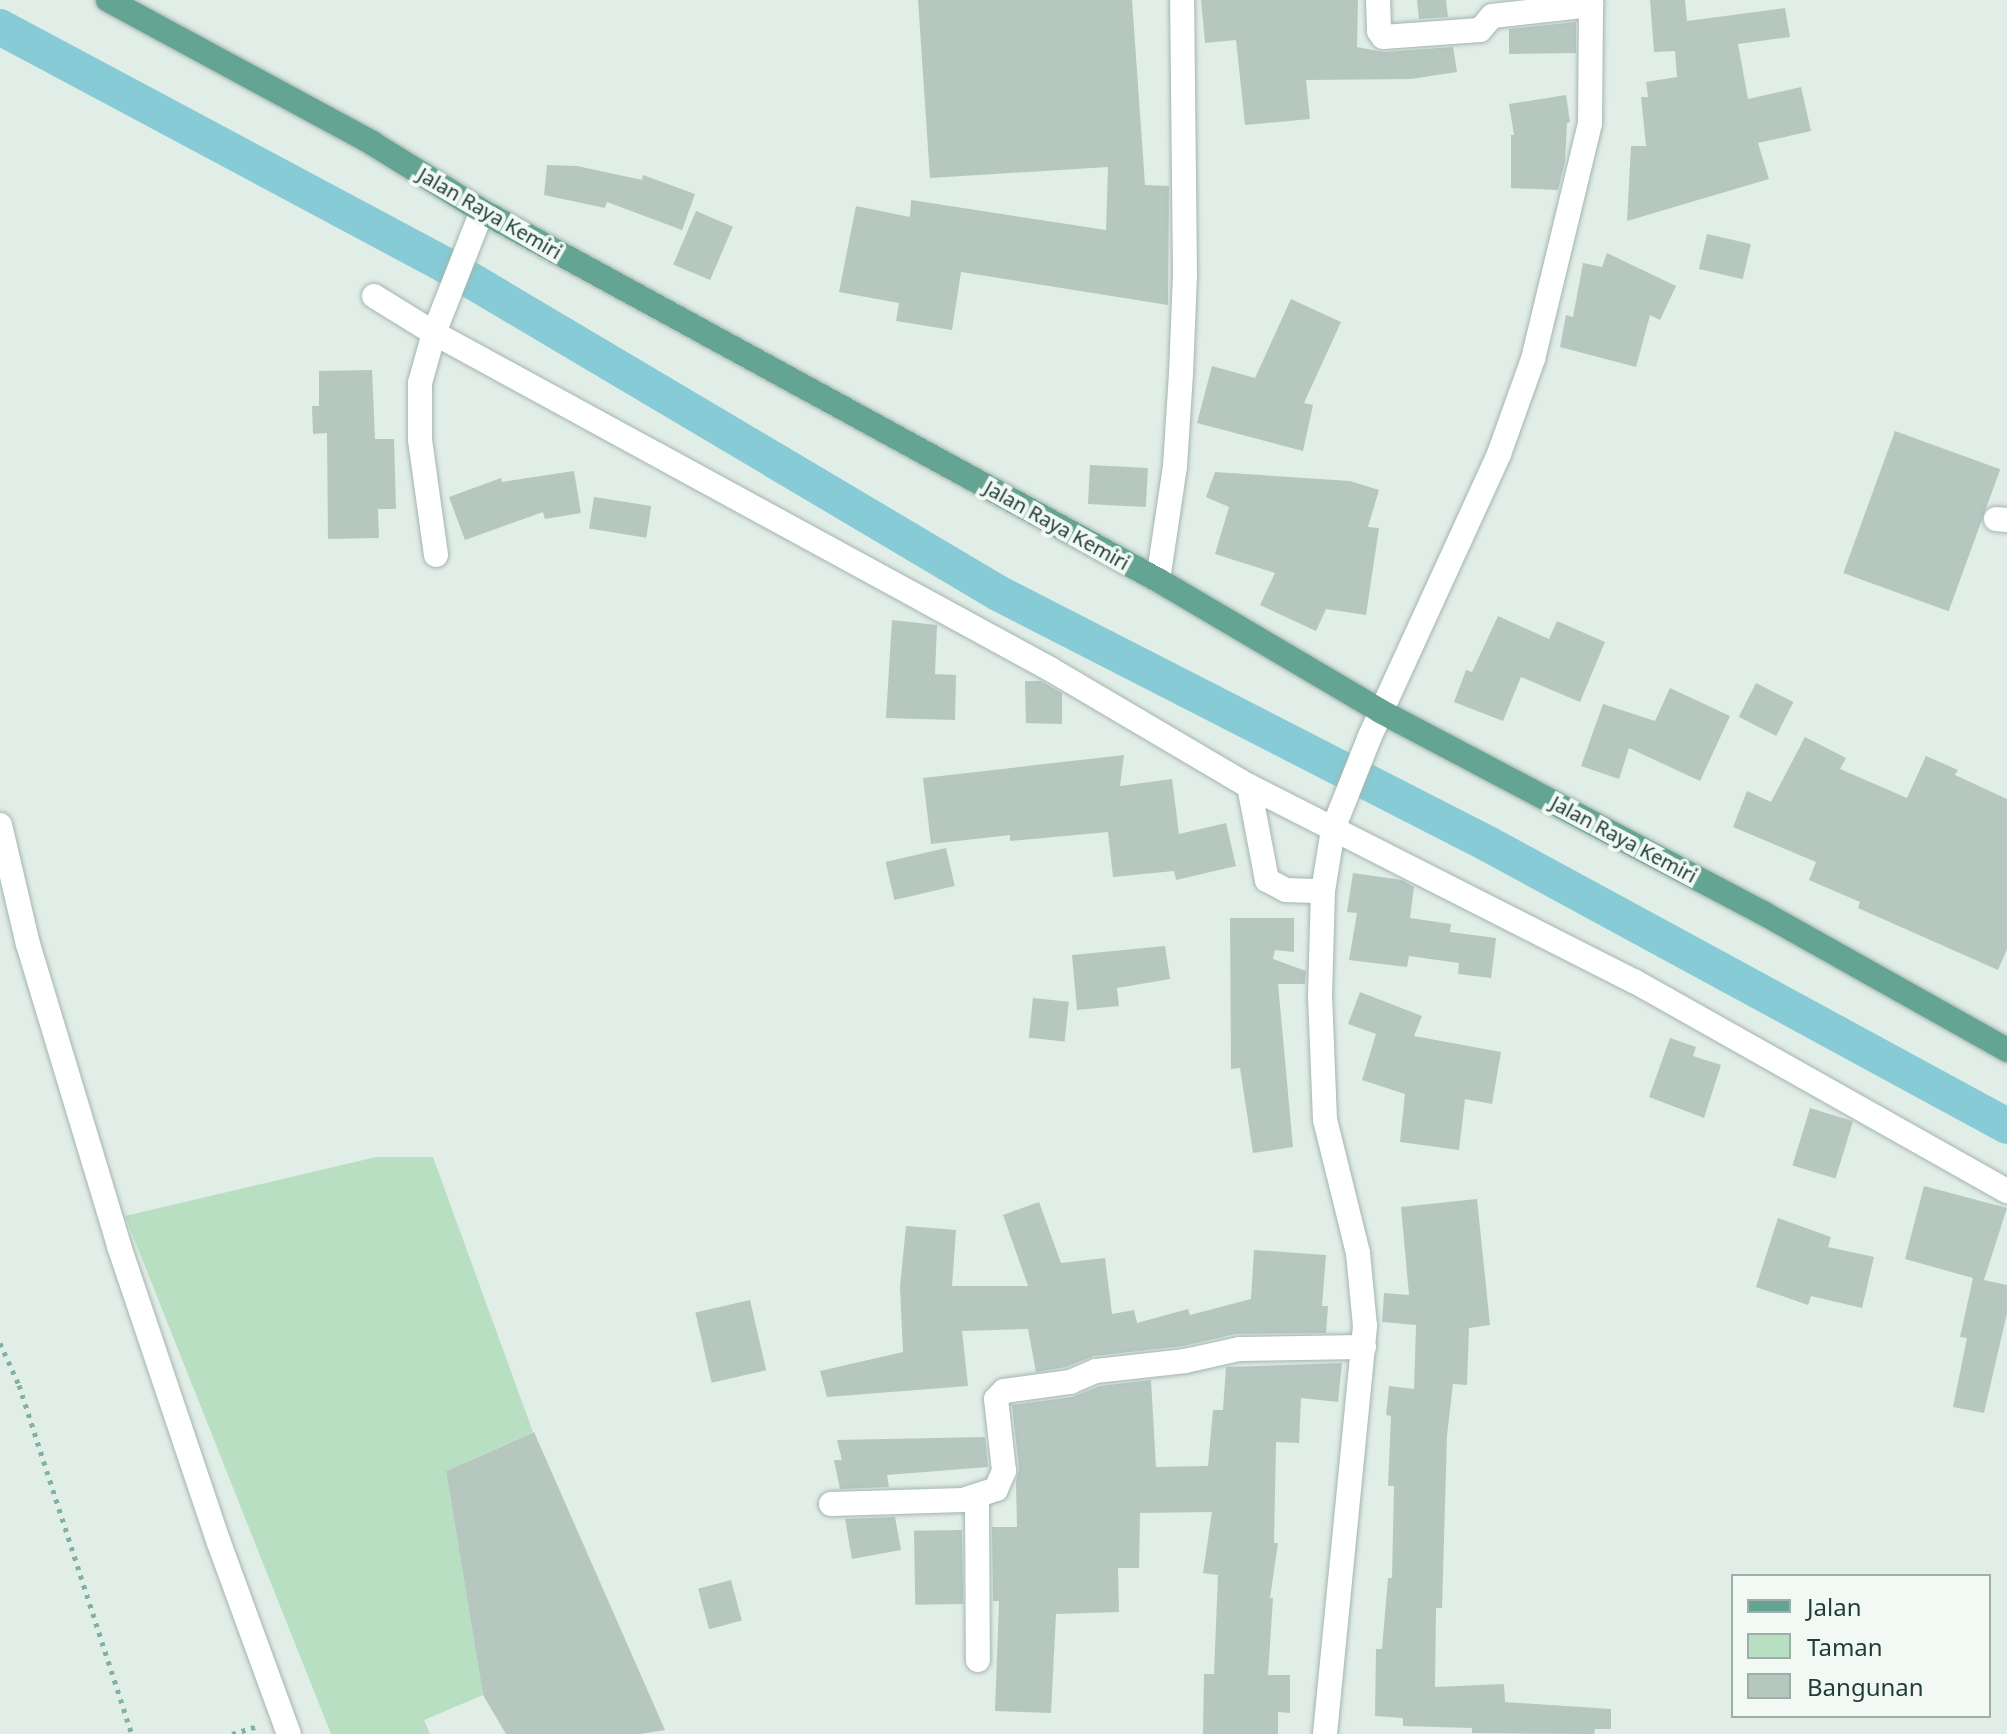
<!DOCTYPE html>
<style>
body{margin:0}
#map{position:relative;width:2007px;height:1734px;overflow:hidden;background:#e1ede7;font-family:"Noto Sans",sans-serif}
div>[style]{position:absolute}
.green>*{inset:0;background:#b9dfc2}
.canal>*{height:36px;margin:-18px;padding:0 18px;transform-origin:18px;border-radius:18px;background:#86cbd5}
.building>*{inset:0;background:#b6c7c0;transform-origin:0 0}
.path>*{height:5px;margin-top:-2.5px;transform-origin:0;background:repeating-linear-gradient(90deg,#80b2a1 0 4px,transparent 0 10px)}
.roads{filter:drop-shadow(0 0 2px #a3b5ae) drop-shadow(0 0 2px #a3b5ae)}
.minor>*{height:24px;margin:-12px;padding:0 12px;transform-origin:12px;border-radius:12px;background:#fff}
.major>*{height:24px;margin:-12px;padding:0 12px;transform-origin:12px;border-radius:12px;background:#63a492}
span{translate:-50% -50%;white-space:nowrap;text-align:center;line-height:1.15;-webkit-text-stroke:8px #f2f9f5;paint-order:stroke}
.street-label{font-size:20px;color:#203e35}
.legend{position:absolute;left:1731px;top:1574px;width:260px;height:144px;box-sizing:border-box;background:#f2f9f5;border:2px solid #9eaea8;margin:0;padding:10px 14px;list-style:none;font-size:24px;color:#203e35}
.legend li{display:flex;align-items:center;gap:16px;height:40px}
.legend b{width:40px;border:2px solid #9eaea8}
</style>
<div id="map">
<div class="green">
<div style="clip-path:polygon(376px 1157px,433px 1157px,533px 1432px,446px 1471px,483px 1695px,424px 1720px,430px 1734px,331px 1734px,125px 1216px)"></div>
</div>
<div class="canal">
<div style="left:0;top:27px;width:505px;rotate:28.14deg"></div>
<div style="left:445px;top:265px;width:643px;rotate:30.67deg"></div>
<div style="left:998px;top:593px;width:553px;rotate:27.12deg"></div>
<div style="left:1490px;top:845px;width:588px;rotate:28.52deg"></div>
</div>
<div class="building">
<div style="clip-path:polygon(918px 0,1132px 0,1145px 185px,1169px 186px,1168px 305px,961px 272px,952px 330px,896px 321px,899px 303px,839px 292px,856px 206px,910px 217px,911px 200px,1106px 230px,1108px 167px,930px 178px)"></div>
<div style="clip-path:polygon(1201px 0,1358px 0,1357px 47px,1384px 52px,1453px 47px,1457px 72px,1411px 79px,1306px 80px,1310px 119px,1245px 125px,1236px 40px,1205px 43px)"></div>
<div style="clip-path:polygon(1417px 0,1446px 0,1448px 17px,1419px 19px)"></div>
<div style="clip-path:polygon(1650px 0,1685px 0,1687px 21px,1785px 8px,1790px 37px,1738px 44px,1748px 99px,1801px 87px,1811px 131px,1758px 143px,1769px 179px,1627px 221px,1631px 146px,1646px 146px,1641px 97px,1648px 97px,1646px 82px,1677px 77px,1675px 51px,1654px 52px)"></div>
<div style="clip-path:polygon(1576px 22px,1576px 53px,1509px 54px,1509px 29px)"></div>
<div style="clip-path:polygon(1566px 95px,1570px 122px,1567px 123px,1565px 162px,1558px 190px,1511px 188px,1511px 135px,1514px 135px,1509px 104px)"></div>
<div style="clip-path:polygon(547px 165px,577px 166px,642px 180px,643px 175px,695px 194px,682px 230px,607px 202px,605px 208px,544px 195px)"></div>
<div style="left:696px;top:211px;width:40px;height:58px;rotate:23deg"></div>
<div style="left:1707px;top:234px;width:45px;height:36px;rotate:13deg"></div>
<div style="clip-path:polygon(1607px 253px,1676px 286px,1660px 320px,1650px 315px,1636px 367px,1560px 347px,1566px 315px,1573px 317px,1583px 263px,1602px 267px)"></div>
<div style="clip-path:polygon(1291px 299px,1341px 322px,1304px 403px,1313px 405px,1303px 451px,1197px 423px,1212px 366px,1255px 378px)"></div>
<div style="clip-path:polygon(372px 370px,375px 439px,394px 439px,396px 509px,378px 509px,379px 538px,328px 539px,327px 433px,313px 434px,312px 406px,319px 406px,319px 371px)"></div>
<div style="left:1895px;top:431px;width:112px;height:151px;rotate:20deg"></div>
<div style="left:1090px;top:465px;width:58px;height:39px;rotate:3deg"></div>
<div style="clip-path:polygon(574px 471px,581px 513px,545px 519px,543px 512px,465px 540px,449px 497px,501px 478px,502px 482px)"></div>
<div style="clip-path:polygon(1215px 472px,1350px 481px,1379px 490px,1368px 527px,1379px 528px,1366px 615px,1326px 609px,1316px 631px,1260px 605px,1275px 573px,1215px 554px,1229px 507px,1206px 497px)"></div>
<div style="left:594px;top:497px;width:58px;height:32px;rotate:9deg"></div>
<div style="clip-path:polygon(1498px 616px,1549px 639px,1557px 621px,1605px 642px,1580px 702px,1521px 677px,1503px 721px,1454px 702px,1466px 670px,1472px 672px)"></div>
<div style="clip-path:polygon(892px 620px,937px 625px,935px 674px,956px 675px,955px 720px,886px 718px)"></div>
<div style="clip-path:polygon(1025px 681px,1041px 681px,1062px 693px,1062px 724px,1026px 723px)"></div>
<div style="left:1756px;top:683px;width:42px;height:38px;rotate:27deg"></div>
<div style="clip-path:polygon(1670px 688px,1730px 716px,1700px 781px,1629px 748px,1619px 779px,1581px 766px,1603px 704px,1655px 721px)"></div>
<div style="clip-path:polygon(1805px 737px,1846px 758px,1840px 769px,1907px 798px,1926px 756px,1958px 770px,1955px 775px,2007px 799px,2007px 949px,1998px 970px,1858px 908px,1860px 902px,1809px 880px,1816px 862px,1733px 827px,1747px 791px,1771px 802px)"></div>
<div style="clip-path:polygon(1124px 755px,1120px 786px,1172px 779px,1179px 834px,1226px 823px,1236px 866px,1176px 880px,1174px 871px,1113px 877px,1108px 832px,1010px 841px,1010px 835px,931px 844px,923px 778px)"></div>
<div style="left:946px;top:848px;width:39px;height:62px;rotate:77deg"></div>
<div style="clip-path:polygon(1353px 873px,1402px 880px,1414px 887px,1410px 918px,1451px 924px,1450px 932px,1496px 938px,1491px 978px,1458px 974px,1459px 963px,1409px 956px,1407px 967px,1349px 960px,1357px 913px,1347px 912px)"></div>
<div style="clip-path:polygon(1230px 918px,1294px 918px,1294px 952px,1275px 950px,1273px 959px,1306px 971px,1305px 984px,1278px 984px,1293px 1147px,1253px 1153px,1240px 1068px,1231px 1069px)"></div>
<div style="clip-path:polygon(1165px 946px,1170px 979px,1117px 988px,1119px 1006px,1077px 1010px,1072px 955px)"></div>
<div style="clip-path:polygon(1360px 992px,1422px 1016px,1414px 1036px,1501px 1052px,1492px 1104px,1465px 1099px,1459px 1150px,1400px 1142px,1405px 1094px,1362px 1080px,1376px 1034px,1348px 1024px)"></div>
<div style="left:1033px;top:998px;width:36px;height:40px;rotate:6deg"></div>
<div style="clip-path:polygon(1670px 1038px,1696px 1047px,1693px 1056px,1721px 1065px,1704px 1118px,1649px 1097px)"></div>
<div style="left:1810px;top:1108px;width:45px;height:60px;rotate:17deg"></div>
<div style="clip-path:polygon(1924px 1186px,2007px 1208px,1984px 1280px,2007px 1285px,2007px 1313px,1984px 1413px,1953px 1407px,1967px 1338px,1960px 1337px,1973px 1278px,1905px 1259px)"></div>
<div style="clip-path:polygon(1477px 1199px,1490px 1325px,1469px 1328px,1467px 1385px,1453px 1384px,1447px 1435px,1442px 1608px,1436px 1608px,1435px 1687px,1504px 1684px,1505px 1702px,1611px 1709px,1611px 1729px,1595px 1729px,1594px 1734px,1472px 1733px,1472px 1728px,1403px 1726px,1403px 1718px,1375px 1716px,1376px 1649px,1382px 1649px,1388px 1578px,1392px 1578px,1394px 1486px,1388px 1486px,1391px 1416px,1386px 1415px,1389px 1386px,1414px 1389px,1416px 1325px,1382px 1322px,1384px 1293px,1409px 1295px,1401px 1207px)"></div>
<div style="clip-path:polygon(1039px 1202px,1061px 1263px,1105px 1258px,1112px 1314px,1134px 1310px,1137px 1323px,1188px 1309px,1190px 1315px,1251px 1299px,1254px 1250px,1326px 1255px,1322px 1306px,1328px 1306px,1326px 1333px,1236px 1334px,1183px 1346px,1094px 1356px,1066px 1367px,1036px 1372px,1028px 1329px,962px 1331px,968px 1386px,827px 1397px,820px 1371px,903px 1352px,900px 1287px,906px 1226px,956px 1230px,952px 1286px,1028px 1286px,1003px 1215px)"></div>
<div style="clip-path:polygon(1778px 1218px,1831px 1237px,1828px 1247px,1874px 1257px,1862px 1308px,1811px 1296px,1808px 1305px,1756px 1287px)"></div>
<div style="left:750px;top:1300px;width:72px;height:56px;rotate:77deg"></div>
<div style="clip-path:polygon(1342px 1363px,1338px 1402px,1301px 1398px,1299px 1443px,1276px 1442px,1274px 1543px,1278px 1543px,1270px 1598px,1273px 1598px,1268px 1675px,1290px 1675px,1290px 1713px,1278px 1712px,1278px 1734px,1203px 1734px,1204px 1674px,1214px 1674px,1218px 1575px,1203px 1573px,1212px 1512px,1140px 1513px,1139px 1568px,1118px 1568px,1119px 1612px,1056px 1614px,1051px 1713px,995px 1711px,999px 1601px,993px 1601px,992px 1527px,1017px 1527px,1016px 1482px,1019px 1469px,1012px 1405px,1072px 1397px,1100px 1386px,1151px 1380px,1156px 1467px,1208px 1466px,1213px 1410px,1223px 1410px,1226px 1367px)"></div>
<div style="clip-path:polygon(534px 1432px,665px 1730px,640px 1734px,506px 1734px,483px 1695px,446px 1471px)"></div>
<div style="clip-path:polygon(985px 1437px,988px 1467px,887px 1475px,889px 1487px,840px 1489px,834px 1460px,842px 1460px,837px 1440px)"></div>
<div style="clip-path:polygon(895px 1517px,901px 1550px,852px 1559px,845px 1519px)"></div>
<div style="left:962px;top:1530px;width:74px;height:48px;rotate:89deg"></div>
<div style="left:731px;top:1580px;width:42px;height:34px;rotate:75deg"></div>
</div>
<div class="path">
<div style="left:0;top:1343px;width:46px;rotate:65.7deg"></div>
<div style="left:19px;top:1385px;width:367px;rotate:72.1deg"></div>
<div style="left:232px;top:1734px;width:27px;rotate:-17deg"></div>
</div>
<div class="roads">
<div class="minor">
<div style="left:1378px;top:0;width:31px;rotate:88deg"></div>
<div style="left:1379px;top:31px;width:7px;rotate:56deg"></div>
<div style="left:1383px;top:37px;width:97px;rotate:-4.1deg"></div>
<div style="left:1480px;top:30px;width:18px;rotate:-49deg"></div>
<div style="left:1492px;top:16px;width:100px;rotate:-6.3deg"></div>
<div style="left:374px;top:296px;width:70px;rotate:31.7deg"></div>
<div style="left:434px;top:333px;width:702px;rotate:28.61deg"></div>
<div style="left:1050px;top:669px;width:231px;rotate:30.5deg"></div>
<div style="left:1249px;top:786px;width:432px;rotate:26.9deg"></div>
<div style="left:1634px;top:981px;width:428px;rotate:29.4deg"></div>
<div style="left:1996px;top:519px;width:11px;rotate:5deg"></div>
<div style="left:436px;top:555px;width:116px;rotate:-97.9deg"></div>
<div style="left:420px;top:440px;width:57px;rotate:-90deg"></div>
<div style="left:420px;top:383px;width:52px;rotate:-74.4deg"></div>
<div style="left:434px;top:333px;width:131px;rotate:-68.5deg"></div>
<div style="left:1158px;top:580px;width:115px;rotate:-81.5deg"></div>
<div style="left:1175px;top:466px;width:92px;rotate:-86.3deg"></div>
<div style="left:1181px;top:374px;width:98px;rotate:-87.7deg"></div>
<div style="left:1185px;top:276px;width:276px;rotate:-90.6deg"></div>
<div style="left:1249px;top:786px;width:96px;rotate:79.2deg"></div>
<div style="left:1267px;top:880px;width:21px;rotate:28deg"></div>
<div style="left:1286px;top:890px;width:37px;rotate:2deg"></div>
<div style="left:0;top:825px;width:122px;rotate:76.8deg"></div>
<div style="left:28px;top:944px;width:315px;rotate:73.2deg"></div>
<div style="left:119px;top:1246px;width:313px;rotate:71.4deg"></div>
<div style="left:219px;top:1543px;width:203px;rotate:69.9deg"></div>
<div style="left:977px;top:1496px;width:164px;rotate:89.7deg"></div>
<div style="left:831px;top:1504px;width:132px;rotate:-1.7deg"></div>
<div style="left:963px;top:1500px;width:35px;rotate:-18deg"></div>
<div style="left:996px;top:1489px;width:20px;rotate:-66deg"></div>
<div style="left:1004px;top:1471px;width:72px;rotate:-96.3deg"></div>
<div style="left:996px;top:1399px;width:11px;rotate:-45deg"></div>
<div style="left:1004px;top:1391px;width:67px;rotate:-7.8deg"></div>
<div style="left:1070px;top:1382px;width:28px;rotate:-23deg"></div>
<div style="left:1096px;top:1371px;width:90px;rotate:-6.4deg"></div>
<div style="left:1185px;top:1361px;width:55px;rotate:-12.5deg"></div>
<div style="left:1239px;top:1349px;width:125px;rotate:-0.9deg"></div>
<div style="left:1325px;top:1734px;width:410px;rotate:-84.4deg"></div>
<div style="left:1365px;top:1326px;width:73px;rotate:-95.5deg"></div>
<div style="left:1358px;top:1253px;width:137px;rotate:-103.9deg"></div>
<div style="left:1325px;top:1120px;width:123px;rotate:-92.3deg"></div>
<div style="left:1320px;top:997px;width:106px;rotate:-88.4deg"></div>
<div style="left:1323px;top:891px;width:63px;rotate:-80.8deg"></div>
<div style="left:1333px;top:829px;width:100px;rotate:-68.3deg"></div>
<div style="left:1370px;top:736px;width:310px;rotate:-65.4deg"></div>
<div style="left:1499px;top:454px;width:101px;rotate:-70.3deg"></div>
<div style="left:1533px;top:359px;width:243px;rotate:-76.4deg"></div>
<div style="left:1590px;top:123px;width:123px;rotate:-89.5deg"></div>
</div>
<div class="major">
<div style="left:108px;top:0;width:300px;rotate:28.4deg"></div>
<div style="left:372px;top:143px;width:129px;rotate:31.7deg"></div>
<div style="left:482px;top:211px;width:770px;rotate:28.63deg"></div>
<div style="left:1158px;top:580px;width:258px;rotate:30.5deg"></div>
<div style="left:1380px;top:711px;width:433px;rotate:27.8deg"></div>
<div style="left:1763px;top:913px;width:280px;rotate:29.3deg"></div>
</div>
</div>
<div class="street-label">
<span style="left:490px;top:213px;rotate:30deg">Jalan Raya Kemiri</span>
<span style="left:1057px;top:525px;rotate:29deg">Jalan Raya Kemiri</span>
<span style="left:1624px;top:839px;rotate:28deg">Jalan Raya Kemiri</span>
</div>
<ul class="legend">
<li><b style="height:10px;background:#63a492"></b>Jalan</li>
<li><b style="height:22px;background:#b9dfc2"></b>Taman</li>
<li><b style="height:22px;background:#b6c7c0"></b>Bangunan</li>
</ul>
</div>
